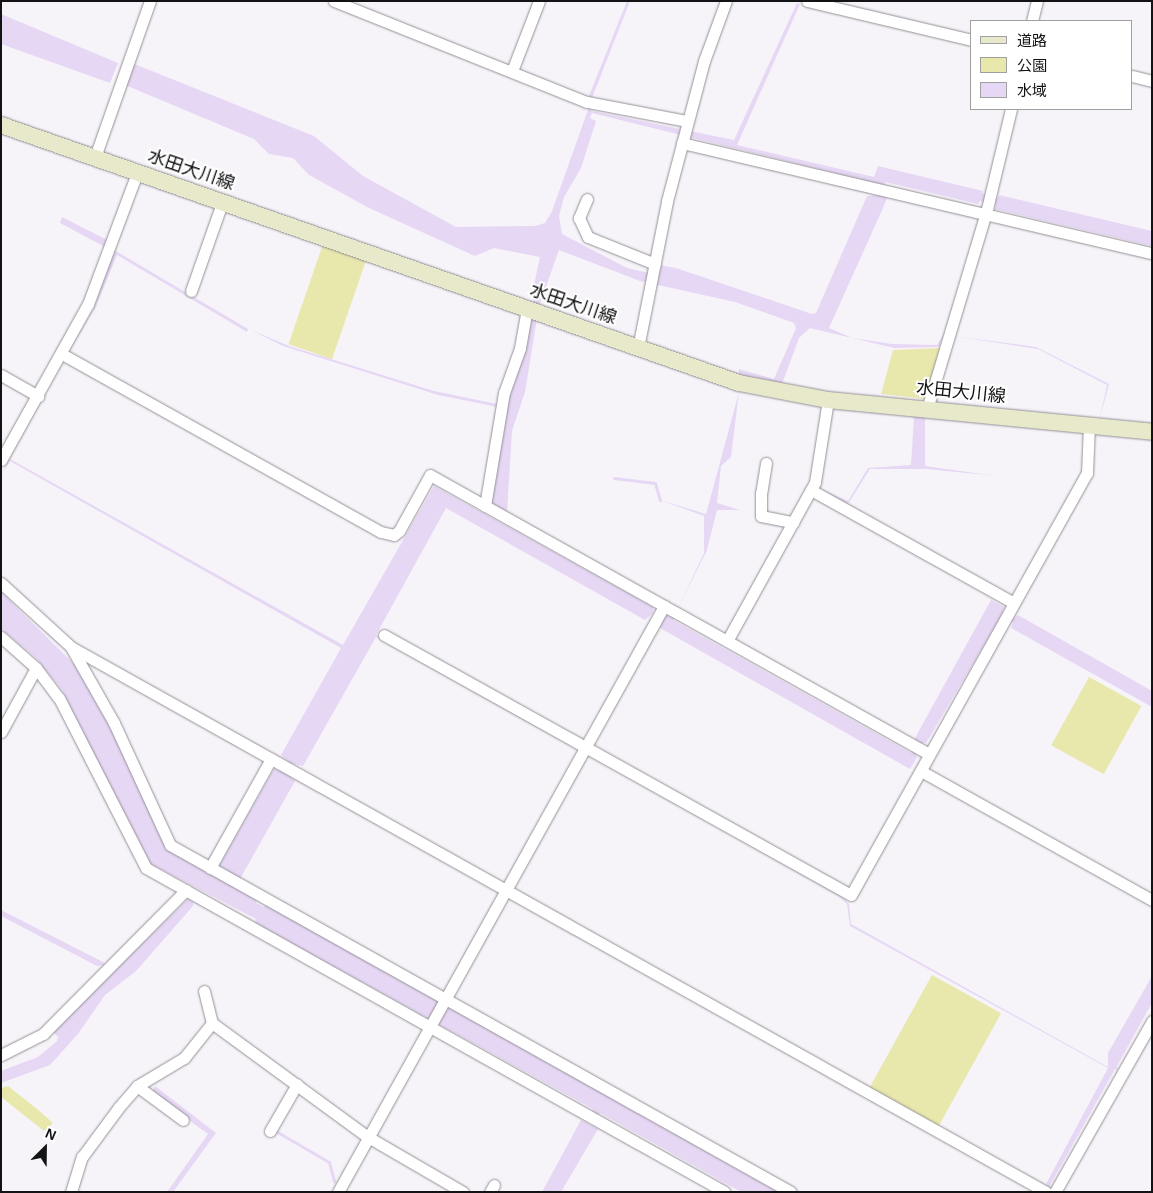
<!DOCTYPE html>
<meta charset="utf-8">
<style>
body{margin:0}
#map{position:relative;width:1153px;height:1193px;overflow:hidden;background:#f7f4f9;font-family:Helvetica,"Noto Sans JP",sans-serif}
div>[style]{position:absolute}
.green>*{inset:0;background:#e8e8ac;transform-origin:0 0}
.water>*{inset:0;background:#e6d7f5}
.stream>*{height:3px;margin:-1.5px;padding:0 1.5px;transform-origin:1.5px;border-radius:1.5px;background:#e6d7f5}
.roads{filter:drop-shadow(0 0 1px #939095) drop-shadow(0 0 1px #939095)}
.minor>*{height:11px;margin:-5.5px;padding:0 5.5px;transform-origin:5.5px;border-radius:5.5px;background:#fff}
.secondary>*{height:16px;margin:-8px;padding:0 8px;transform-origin:8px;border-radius:8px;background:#e8e8ca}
span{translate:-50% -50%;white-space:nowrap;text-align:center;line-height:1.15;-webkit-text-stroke:4px #fff;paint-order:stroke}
.street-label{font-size:18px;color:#131214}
.frame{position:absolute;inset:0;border:2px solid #131214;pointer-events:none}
.legend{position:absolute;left:970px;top:20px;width:162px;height:90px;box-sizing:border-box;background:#fff;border:1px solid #a1a0a1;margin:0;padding:6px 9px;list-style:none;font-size:15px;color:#131214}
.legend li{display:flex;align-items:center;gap:10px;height:25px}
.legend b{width:25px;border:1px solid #a1a0a1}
.north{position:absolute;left:20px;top:1123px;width:50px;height:50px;-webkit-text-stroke:4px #fff;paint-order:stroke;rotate:23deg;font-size:14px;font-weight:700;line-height:20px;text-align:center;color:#131214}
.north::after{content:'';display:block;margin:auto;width:18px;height:22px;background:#131214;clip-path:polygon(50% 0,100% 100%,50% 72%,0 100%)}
</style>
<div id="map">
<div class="green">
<div style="left:323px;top:244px;width:46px;height:106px;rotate:19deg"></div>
<div style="clip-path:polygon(940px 348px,926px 399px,881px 394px,893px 350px)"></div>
<div style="left:1089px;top:677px;width:60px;height:78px;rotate:29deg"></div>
<div style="left:932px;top:975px;width:79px;height:129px;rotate:29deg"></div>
<div style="clip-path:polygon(8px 1086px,37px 1109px,53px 1123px,44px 1131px,1px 1097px,1px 1088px)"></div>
</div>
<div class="water">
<div style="clip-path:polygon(627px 1px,630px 1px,592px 98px,589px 96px)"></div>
<div style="clip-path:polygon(797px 3px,800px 4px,737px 145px,874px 177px,878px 166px,983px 191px,982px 193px,998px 198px,999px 195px,1152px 231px,1152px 246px,995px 209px,996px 205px,980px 201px,978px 204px,885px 182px,884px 185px,592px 113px,590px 118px,596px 121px,581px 168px,564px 197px,559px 216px,562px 234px,627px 268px,657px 275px,660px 265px,676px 268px,812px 314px,816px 313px,867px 196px,881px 195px,887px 198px,883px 208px,829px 328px,852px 338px,892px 344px,937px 345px,944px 334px,939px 347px,894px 348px,810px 328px,799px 338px,782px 384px,738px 378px,739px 369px,774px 379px,796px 328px,794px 323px,735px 302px,640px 281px,559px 250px,539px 306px,525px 392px,512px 431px,507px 513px,488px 503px,508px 385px,534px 306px,532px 294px,540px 257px,494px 248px,475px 256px,369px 208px,309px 175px,293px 158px,269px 154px,254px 139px,125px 85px,132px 63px,314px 136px,363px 176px,456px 227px,535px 226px,545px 223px,552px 211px,589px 107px,592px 111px,734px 140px)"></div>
<div style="clip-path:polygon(1px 14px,118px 63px,110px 83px,1px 44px)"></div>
<div style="clip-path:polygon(62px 217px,107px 240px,105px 247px,60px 223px)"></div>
<div style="clip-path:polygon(114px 250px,248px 329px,247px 332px,117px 255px,95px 309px,69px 352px,94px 309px)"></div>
<div style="clip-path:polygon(251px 330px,289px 346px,434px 391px,497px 404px,498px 407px,438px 395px,283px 346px)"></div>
<div style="clip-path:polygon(953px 336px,1036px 347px,1109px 384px,1099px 422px,1107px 385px,1038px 349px)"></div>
<div style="clip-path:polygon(62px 363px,10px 459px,343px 645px,434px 486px,653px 607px,653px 613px,645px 620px,446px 508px,376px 635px,577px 750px,376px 637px,303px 766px,290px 763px,281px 755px,341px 648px,10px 461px,1px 475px)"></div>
<div style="clip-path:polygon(739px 392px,731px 457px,721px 466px,717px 503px,740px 510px,717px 510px,707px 550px,678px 608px,704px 553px,704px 516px,660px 500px,706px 514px)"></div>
<div style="clip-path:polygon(914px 416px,925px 417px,925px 466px,996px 476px,927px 469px,870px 469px,848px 504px,819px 488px,848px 501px,868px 468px,911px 465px)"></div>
<div style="clip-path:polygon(1px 592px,75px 665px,115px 737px,168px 850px,227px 882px,257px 900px,256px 903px,264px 907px,266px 904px,778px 1192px,741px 1192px,600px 1113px,598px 1116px,593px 1113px,593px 1109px,255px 923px,256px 919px,147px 862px,62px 690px,35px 657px,1px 629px)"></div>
<div style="clip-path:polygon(991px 600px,1004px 607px,1002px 615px,926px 743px,917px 743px,915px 738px)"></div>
<div style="clip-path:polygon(1018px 615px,1152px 691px,1152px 707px,1011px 628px,1013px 623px,1010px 621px)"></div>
<div style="clip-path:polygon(667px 616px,674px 617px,673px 620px,911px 753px,914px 750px,917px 757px,910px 769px,660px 628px,661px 618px)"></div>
<div style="clip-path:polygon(586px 753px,838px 894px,849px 904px,851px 924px,1108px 1067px,1108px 1053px,1152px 976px,1152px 1003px,1117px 1066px,1118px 1071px,1115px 1069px,1049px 1187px,1046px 1184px,1108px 1068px,850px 926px,847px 904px,839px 896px)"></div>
<div style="clip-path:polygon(274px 769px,288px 773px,295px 781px,240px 879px,219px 866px)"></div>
<div style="clip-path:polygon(188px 899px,193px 901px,193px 906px,136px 971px,105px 995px,78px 1034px,50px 1065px,1px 1083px,1px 1071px,38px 1057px,57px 1041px,58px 1037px,52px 1031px)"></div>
<div style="clip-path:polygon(1px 910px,103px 962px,106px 965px,97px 966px,1px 916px)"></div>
<div style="clip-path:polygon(155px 1086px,216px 1133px,173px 1192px,167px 1192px,208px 1134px,151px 1093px)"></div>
<div style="clip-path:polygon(581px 1120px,598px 1129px,561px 1192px,542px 1192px)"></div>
</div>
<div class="stream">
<div style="left:614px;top:478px;width:41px;rotate:7deg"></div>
<div style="left:655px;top:483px;width:18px;rotate:74deg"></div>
<div style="left:274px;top:1130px;width:64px;rotate:30.2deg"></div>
<div style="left:329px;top:1162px;width:20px;rotate:75deg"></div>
</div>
<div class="roads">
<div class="minor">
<div style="left:334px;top:1px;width:272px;rotate:21.8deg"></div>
<div style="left:587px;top:102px;width:102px;rotate:10.8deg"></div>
<div style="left:807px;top:1px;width:170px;rotate:13.3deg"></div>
<div style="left:1032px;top:21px;width:21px;rotate:-76deg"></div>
<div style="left:512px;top:71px;width:75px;rotate:-68.9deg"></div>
<div style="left:1132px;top:76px;width:21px;rotate:14deg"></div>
<div style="left:682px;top:143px;width:483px;rotate:13.2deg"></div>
<div style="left:95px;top:157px;width:165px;rotate:-70.6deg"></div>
<div style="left:587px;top:199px;width:21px;rotate:113deg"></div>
<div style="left:579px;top:218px;width:21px;rotate:65deg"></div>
<div style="left:588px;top:237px;width:72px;rotate:21.9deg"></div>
<div style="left:191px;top:291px;width:93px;rotate:-70.6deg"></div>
<div style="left:638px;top:348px;width:150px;rotate:-78.8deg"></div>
<div style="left:667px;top:201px;width:145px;rotate:-75.2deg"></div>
<div style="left:704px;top:61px;width:64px;rotate:-69.9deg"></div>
<div style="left:62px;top:354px;width:365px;rotate:29.2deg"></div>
<div style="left:381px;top:532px;width:13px;rotate:13deg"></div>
<div style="left:394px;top:535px;width:6px;rotate:-39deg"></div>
<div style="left:399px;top:531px;width:64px;rotate:-61deg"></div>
<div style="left:430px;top:475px;width:572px;rotate:29.21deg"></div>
<div style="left:1px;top:375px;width:43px;rotate:29.6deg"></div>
<div style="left:927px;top:409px;width:209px;rotate:-73.3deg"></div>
<div style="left:987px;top:209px;width:103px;rotate:-76.5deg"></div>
<div style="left:1px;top:460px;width:179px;rotate:-60.9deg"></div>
<div style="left:88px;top:304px;width:140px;rotate:-69.5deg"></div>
<div style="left:766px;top:463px;width:30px;rotate:99deg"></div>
<div style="left:761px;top:493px;width:23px;rotate:90deg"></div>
<div style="left:761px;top:516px;width:33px;rotate:11deg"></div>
<div style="left:811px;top:490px;width:232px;rotate:29.1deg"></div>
<div style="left:485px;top:506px;width:115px;rotate:-80.5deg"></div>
<div style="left:504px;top:393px;width:48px;rotate:-70.4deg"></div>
<div style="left:520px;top:348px;width:40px;rotate:-80deg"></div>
<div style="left:1px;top:583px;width:95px;rotate:42.4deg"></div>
<div style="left:71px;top:647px;width:1117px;rotate:29.2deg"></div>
<div style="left:384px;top:635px;width:534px;rotate:29.11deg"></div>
<div style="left:851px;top:895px;width:484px;rotate:-60.8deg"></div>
<div style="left:1087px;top:473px;width:48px;rotate:-87.6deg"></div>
<div style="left:1px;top:637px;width:47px;rotate:41.5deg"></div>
<div style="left:36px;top:668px;width:38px;rotate:53deg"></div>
<div style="left:59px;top:698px;width:191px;rotate:62.9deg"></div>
<div style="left:146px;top:868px;width:663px;rotate:29.23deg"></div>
<div style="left:727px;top:641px;width:182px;rotate:-61deg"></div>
<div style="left:815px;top:482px;width:83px;rotate:-81deg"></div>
<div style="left:72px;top:649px;width:85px;rotate:60.4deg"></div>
<div style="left:114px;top:723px;width:134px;rotate:65.3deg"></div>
<div style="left:170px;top:845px;width:711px;rotate:29.2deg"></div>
<div style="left:1px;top:732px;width:73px;rotate:-61.3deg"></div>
<div style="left:921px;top:771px;width:265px;rotate:29.2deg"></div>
<div style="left:210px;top:868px;width:125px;rotate:-60.8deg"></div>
<div style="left:204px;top:991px;width:33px;rotate:76deg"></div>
<div style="left:1px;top:1055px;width:47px;rotate:-26.6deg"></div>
<div style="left:43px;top:1034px;width:203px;rotate:-45.2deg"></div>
<div style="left:137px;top:1086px;width:57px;rotate:36.5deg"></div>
<div style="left:270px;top:1131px;width:54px;rotate:-60.1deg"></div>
<div style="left:71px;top:1192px;width:37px;rotate:-73deg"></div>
<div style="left:82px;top:1157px;width:62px;rotate:-53.5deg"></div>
<div style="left:119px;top:1107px;width:28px;rotate:-49deg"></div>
<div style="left:137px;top:1086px;width:55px;rotate:-30.8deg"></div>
<div style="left:184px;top:1058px;width:45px;rotate:-51.3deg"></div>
<div style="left:212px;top:1023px;width:193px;rotate:36.2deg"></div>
<div style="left:368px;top:1137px;width:110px;rotate:30.1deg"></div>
<div style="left:338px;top:1192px;width:671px;rotate:-60.91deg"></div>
<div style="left:490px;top:1192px;width:8px;rotate:-60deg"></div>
<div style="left:1055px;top:1192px;width:197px;rotate:-60.4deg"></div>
</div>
<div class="secondary">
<div style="left:1px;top:125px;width:782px;rotate:19.27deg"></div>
<div style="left:739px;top:383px;width:91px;rotate:10.8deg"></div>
<div style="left:828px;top:400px;width:326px;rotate:5.6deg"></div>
</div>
</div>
<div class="street-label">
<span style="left:191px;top:170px;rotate:19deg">水田大川線</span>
<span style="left:573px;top:304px;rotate:19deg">水田大川線</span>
<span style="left:961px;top:392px;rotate:6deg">水田大川線</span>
</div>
<div class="frame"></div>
<ul class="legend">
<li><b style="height:6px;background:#e8e8ca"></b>道路</li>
<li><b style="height:14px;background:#e8e8ac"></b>公園</li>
<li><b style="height:14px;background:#e6d7f5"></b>水域</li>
</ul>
<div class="north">N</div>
</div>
